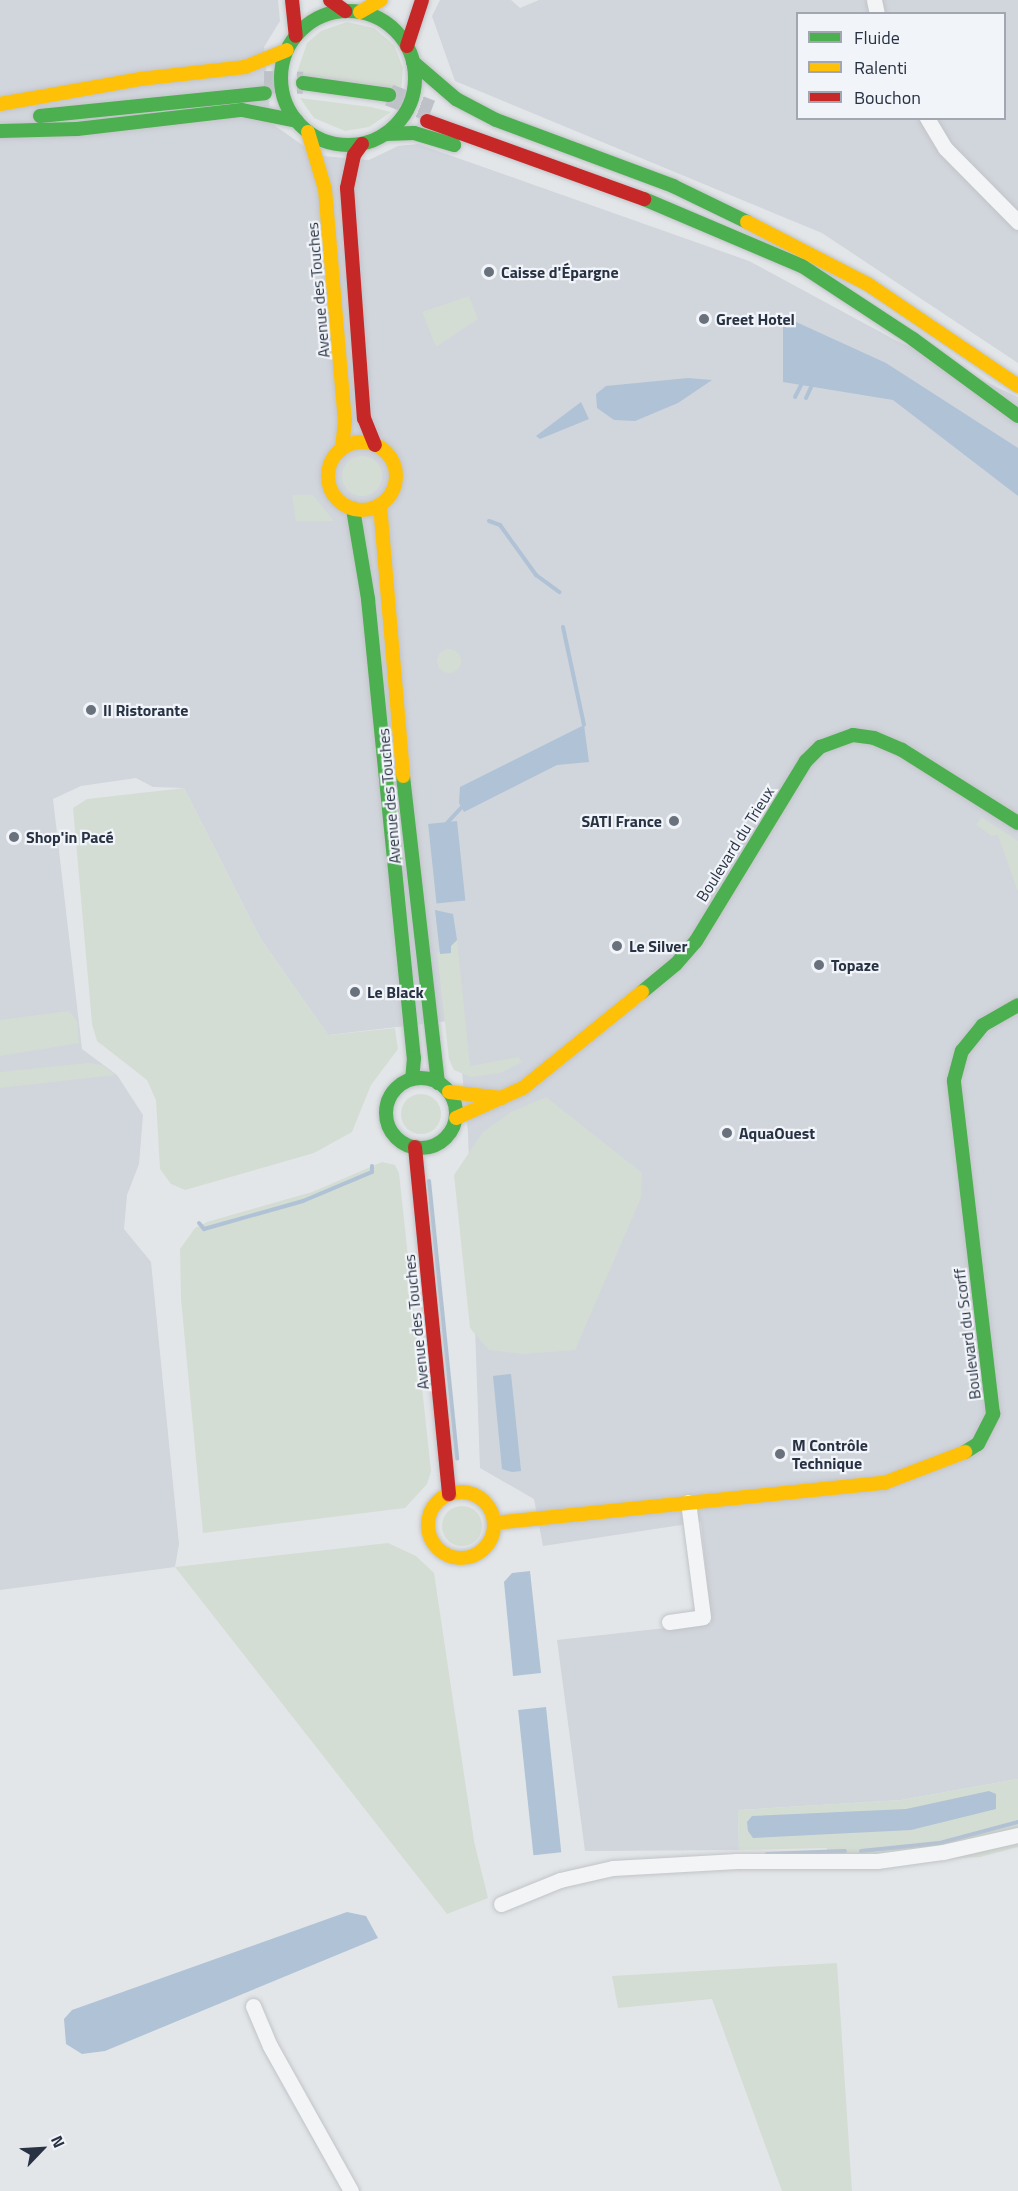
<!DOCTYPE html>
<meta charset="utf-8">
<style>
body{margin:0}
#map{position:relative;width:1018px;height:2191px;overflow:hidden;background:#e3e6e9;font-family:"Titillium Web",sans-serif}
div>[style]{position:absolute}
.built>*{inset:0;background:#d1d5dc}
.green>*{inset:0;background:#d4ddd4}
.round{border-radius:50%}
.water>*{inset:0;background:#b0c2d5;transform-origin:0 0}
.stream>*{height:4px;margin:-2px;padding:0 2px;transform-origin:2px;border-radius:2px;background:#b0c2d5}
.primary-tunnel>*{height:22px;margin-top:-11px;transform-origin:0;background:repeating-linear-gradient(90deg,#bec2c8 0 22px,transparent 0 33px)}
.roads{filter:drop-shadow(0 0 2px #c1c4c7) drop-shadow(0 0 2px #c1c4c7)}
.street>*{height:15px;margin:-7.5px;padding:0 7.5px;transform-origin:7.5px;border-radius:7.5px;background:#f2f4f5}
.fast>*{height:14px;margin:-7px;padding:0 7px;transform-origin:7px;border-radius:7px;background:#4caf50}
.fast>.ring{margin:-7px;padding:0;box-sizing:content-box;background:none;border:14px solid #4caf50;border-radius:50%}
.slow>*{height:14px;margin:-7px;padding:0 7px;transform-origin:7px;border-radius:7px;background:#ffc107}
.slow>.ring{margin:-7px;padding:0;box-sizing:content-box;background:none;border:14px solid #ffc107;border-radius:50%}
.jam>*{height:14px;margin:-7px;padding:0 7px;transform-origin:7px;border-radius:7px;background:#c62828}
.dots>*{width:16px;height:16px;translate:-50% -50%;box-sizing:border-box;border:3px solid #f1f4f8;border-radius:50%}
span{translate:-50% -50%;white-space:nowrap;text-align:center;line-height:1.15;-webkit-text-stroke:4.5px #f1f4f8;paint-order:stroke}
.poi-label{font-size:16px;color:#283243;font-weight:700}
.left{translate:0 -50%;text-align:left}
.right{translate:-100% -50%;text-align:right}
.street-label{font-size:16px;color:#283243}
.legend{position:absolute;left:796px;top:12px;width:210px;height:108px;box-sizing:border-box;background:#f1f4f8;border:2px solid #a1a6b0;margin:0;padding:8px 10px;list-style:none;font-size:18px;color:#283243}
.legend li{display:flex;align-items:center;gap:12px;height:30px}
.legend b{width:30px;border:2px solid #a1a6b0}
.north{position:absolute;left:12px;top:2119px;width:60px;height:60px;-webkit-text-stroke:4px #f1f4f8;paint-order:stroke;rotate:65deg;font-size:16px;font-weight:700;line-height:24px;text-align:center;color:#283243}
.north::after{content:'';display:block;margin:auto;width:21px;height:27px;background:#283243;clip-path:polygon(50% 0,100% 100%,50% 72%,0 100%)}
</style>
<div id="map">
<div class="built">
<div style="clip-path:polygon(0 0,278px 0,280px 21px,264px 47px,271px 123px,304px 146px,311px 155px,369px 160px,398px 146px,418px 144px,749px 261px,897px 341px,1018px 397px,1018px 1779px,901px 1800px,738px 1810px,739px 1850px,585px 1851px,557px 1640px,711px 1623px,701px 1522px,543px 1546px,534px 1499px,480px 1468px,468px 1133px,457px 1020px,328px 1035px,260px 938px,184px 788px,153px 787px,136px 778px,81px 786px,53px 799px,82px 1049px,117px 1075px,143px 1115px,139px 1164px,127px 1195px,124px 1229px,151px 1262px,179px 1544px,175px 1567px,0 1590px)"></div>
<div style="clip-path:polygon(evenodd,440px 0,511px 0,520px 8px,539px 0,1018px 0,1018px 363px,822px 233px,455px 81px,432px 16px,440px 0,798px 14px,1004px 14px,1004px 118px,798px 118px,798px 14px)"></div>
</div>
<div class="green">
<div style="clip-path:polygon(347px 22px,374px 28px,394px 45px,403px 68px,401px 92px,376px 85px,296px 76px,307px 43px,321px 31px)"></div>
<div style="clip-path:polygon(300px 98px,371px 107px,391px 112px,369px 127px,345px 131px,314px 118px)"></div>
<div style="clip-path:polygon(469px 296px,478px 319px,436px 347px,422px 312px)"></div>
<div class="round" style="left:342px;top:456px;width:40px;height:40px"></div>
<div style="clip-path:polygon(292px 495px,313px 495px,334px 521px,296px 521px)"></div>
<div class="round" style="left:437px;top:649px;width:24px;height:24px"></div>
<div style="clip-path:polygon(184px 788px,260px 938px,328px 1035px,395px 1028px,398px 1049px,371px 1085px,352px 1132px,314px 1153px,185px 1190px,171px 1184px,160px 1169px,156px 1100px,147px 1080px,97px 1041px,92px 1024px,73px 808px,87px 799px)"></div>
<div style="clip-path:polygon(981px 817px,1018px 841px,1018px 892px,998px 835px,992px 836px,976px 825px)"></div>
<div style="clip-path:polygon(457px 940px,470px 1066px,518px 1057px,522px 1062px,500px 1073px,471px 1077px,454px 1070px,449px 1059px,437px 953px)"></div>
<div style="clip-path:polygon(69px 1011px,77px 1021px,79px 1043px,0 1056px,0 1020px)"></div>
<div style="clip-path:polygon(88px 1063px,102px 1065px,115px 1075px,0 1088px,0 1072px)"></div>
<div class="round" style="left:401px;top:1094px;width:40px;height:40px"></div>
<div style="clip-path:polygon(546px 1097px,642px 1173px,641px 1198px,575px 1350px,523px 1354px,489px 1350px,470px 1328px,454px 1175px,483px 1132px,511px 1112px)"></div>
<div style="clip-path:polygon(382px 1162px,395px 1165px,399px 1173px,431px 1471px,427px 1484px,405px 1508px,203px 1533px,181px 1299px,180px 1249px,195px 1228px,207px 1222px,312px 1192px)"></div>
<div class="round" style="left:442px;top:1506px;width:40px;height:40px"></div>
<div style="clip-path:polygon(388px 1543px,416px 1556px,434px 1573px,474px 1841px,488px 1898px,447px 1914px,175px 1567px)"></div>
<div style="clip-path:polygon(1018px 1779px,1018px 1847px,980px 1857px,827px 1866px,827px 1848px,739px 1850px,738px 1810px,901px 1800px)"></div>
<div style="clip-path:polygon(837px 1963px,852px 2191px,782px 2191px,712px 1999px,618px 2008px,612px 1976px)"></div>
</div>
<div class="water">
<div style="clip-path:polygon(783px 316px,886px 363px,1018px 448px,1018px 496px,893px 400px,783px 382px)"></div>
<div style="clip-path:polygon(688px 378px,712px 380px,678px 403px,635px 421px,614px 420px,597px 408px,596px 394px,606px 386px)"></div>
<div style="clip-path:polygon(581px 402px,589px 419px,540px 439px,536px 436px)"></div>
<div style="clip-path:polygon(584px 725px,589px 762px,557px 765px,464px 812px,459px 803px,460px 787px)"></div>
<div style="left:457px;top:821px;width:80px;height:29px;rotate:84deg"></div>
<div style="clip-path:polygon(435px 910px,453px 914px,457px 940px,451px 946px,451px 953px,440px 954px)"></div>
<div style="clip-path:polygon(511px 1374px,521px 1471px,512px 1472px,502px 1469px,493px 1376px)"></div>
<div style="clip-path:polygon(530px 1571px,541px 1673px,513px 1676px,504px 1582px,512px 1573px)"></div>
<div style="left:546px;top:1707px;width:146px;height:28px;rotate:84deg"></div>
<div style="clip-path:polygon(989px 1791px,996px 1794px,996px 1809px,911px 1830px,753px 1838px,748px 1831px,747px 1822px,752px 1816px,906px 1809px)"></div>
<div style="clip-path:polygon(347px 1912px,366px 1916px,378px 1938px,105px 2051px,82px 2054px,66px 2044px,64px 2019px,72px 2010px)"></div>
</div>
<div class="stream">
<div style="left:795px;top:397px;width:13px;rotate:-63deg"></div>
<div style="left:806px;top:398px;width:14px;rotate:-65deg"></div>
<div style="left:489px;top:521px;width:12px;rotate:20deg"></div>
<div style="left:500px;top:525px;width:62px;rotate:54.2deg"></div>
<div style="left:536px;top:575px;width:29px;rotate:36deg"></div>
<div style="left:563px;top:627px;width:100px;rotate:77.9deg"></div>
<div style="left:447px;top:823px;width:21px;rotate:-47deg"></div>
<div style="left:429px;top:1181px;width:279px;rotate:84.2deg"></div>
<div style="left:199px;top:1223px;width:8px;rotate:50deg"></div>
<div style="left:204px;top:1229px;width:103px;rotate:-15.8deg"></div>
<div style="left:303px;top:1201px;width:75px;rotate:-22.8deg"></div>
<div style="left:372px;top:1172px;width:6px;rotate:-90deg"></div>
<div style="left:861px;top:1851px;width:79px;rotate:-5.8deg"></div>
<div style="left:940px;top:1843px;width:81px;rotate:-15.1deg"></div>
<div style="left:767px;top:1854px;width:78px;rotate:-2.2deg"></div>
</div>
<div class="primary-tunnel">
<div style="left:264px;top:82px;width:39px;rotate:1deg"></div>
<div style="left:389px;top:95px;width:45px;rotate:20.9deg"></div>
</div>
<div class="roads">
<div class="street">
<div style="left:874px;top:0;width:14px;rotate:78deg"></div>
<div style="left:927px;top:118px;width:35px;rotate:59deg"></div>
<div style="left:945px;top:148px;width:104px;rotate:45.4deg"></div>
<div style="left:669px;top:1622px;width:34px;rotate:-8deg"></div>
<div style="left:703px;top:1617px;width:116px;rotate:-97.4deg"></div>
<div style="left:501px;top:1904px;width:64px;rotate:-22.1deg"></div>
<div style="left:560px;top:1880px;width:54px;rotate:-12.8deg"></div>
<div style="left:613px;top:1868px;width:124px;rotate:-3.2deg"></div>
<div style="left:737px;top:1861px;width:140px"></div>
<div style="left:877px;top:1861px;width:67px;rotate:-7.8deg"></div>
<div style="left:943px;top:1852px;width:77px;rotate:-12.8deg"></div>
<div style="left:253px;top:2006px;width:43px;rotate:67deg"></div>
<div style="left:270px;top:2046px;width:166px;rotate:60.8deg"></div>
</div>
<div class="fast">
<div class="ring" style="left:281px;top:11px;width:120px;height:120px"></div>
<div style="left:413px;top:62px;width:57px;rotate:40.7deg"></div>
<div style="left:456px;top:99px;width:45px;rotate:27.7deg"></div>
<div style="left:496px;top:120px;width:189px;rotate:20.4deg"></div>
<div style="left:673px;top:186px;width:82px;rotate:25.9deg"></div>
<div style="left:303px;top:83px;width:87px;rotate:7.9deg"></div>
<div style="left:40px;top:116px;width:226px;rotate:-5.8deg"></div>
<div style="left:0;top:131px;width:77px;rotate:-1.5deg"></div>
<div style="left:77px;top:129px;width:166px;rotate:-6.6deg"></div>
<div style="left:242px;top:110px;width:56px;rotate:11.3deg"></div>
<div style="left:385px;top:134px;width:29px;rotate:-2deg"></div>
<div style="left:414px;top:133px;width:42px;rotate:16.7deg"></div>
<div style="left:644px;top:199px;width:172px;rotate:23deg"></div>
<div style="left:802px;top:266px;width:133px;rotate:33.3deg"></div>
<div style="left:913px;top:339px;width:130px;rotate:36.3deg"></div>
<div style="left:353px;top:509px;width:91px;rotate:80.5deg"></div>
<div style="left:368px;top:599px;width:461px;rotate:84.3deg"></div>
<div style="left:414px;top:1058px;width:21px;rotate:95deg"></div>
<div style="left:403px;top:776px;width:309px;rotate:83.5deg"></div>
<div style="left:642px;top:992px;width:44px;rotate:-39.5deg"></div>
<div style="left:676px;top:964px;width:30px;rotate:-49deg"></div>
<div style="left:696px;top:941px;width:211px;rotate:-58.6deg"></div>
<div style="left:806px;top:761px;width:20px;rotate:-45deg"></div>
<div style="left:820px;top:747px;width:35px;rotate:-20deg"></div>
<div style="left:853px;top:735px;width:21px;rotate:8deg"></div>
<div style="left:874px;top:738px;width:30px;rotate:23deg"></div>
<div style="left:902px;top:750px;width:137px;rotate:32.2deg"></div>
<div class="ring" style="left:386px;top:1078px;width:56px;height:56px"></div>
<div style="left:965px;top:1452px;width:15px;rotate:-32deg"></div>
<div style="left:978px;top:1444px;width:34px;rotate:-63deg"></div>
<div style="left:993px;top:1414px;width:336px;rotate:-96.7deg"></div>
<div style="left:954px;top:1080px;width:30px;rotate:-75deg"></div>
<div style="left:962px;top:1051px;width:33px;rotate:-51deg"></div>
<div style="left:983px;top:1025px;width:40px;rotate:-29.7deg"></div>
</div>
<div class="slow">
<div style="left:360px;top:12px;width:24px;rotate:-30deg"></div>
<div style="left:0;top:104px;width:142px;rotate:-10.1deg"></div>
<div style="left:140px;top:79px;width:106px;rotate:-6.5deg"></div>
<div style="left:245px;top:67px;width:45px;rotate:-22deg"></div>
<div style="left:308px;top:132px;width:59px;rotate:73.4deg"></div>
<div style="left:325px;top:189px;width:232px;rotate:85.1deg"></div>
<div style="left:345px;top:420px;width:29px;rotate:96deg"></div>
<div style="left:747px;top:222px;width:137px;rotate:27.3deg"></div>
<div style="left:869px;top:285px;width:180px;rotate:34.1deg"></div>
<div class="ring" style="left:328px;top:442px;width:54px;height:54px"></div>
<div style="left:380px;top:505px;width:272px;rotate:85.1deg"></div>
<div style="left:449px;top:1092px;width:53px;rotate:6.5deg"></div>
<div style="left:456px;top:1118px;width:73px;rotate:-24.1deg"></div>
<div style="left:523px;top:1088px;width:153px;rotate:-38.9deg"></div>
<div class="ring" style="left:428px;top:1492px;width:52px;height:52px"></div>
<div style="left:494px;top:1523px;width:392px;rotate:-5.9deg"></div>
<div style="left:884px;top:1483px;width:87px;rotate:-20.9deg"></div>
</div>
<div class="jam">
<div style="left:292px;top:0;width:36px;rotate:84deg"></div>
<div style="left:330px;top:0;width:19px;rotate:36deg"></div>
<div style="left:407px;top:46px;width:48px;rotate:-71.9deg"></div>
<div style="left:427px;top:121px;width:231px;rotate:19.8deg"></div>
<div style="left:362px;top:144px;width:14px;rotate:126deg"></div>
<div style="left:354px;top:155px;width:34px;rotate:102deg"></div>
<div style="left:347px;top:188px;width:231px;rotate:85.8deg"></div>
<div style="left:364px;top:418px;width:29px;rotate:68deg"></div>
<div style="left:415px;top:1147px;width:349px;rotate:84.4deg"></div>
</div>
</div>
<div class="dots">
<div style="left:489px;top:272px;background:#69717d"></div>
<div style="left:704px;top:319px;background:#69717d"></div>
<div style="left:91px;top:710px;background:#69717d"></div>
<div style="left:674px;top:821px;background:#69717d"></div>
<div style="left:14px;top:837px;background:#69717d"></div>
<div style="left:617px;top:946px;background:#69717d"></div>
<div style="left:819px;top:965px;background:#69717d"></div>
<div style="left:355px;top:992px;background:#69717d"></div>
<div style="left:727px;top:1133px;background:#69717d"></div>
<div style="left:780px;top:1454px;background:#69717d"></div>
</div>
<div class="poi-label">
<span class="left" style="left:501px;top:272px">Caisse d'Épargne</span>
<span class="left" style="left:716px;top:319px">Greet Hotel</span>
<span class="left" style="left:103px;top:710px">Il Ristorante</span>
<span class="right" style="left:662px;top:821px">SATI France</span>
<span class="left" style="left:26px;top:837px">Shop'in Pacé</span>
<span class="left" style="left:629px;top:946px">Le Silver</span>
<span class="left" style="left:831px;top:965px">Topaze</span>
<span class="left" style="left:367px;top:992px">Le Black</span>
<span class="left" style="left:739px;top:1133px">AquaOuest</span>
<span class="left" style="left:792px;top:1454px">M Contrôle<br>Technique</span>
</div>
<div class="street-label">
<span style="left:318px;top:290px;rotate:-95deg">Avenue des Touches</span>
<span style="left:389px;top:796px;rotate:-95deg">Avenue des Touches</span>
<span style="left:735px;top:844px;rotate:-58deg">Boulevard du Trieux</span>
<span style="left:416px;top:1322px;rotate:-96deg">Avenue des Touches</span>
<span style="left:967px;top:1334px;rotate:-97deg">Boulevard du Scorff</span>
</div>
<ul class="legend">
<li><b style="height:8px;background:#4caf50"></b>Fluide</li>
<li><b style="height:8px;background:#ffc107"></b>Ralenti</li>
<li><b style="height:8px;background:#c62828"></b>Bouchon</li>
</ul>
<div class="north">N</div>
</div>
